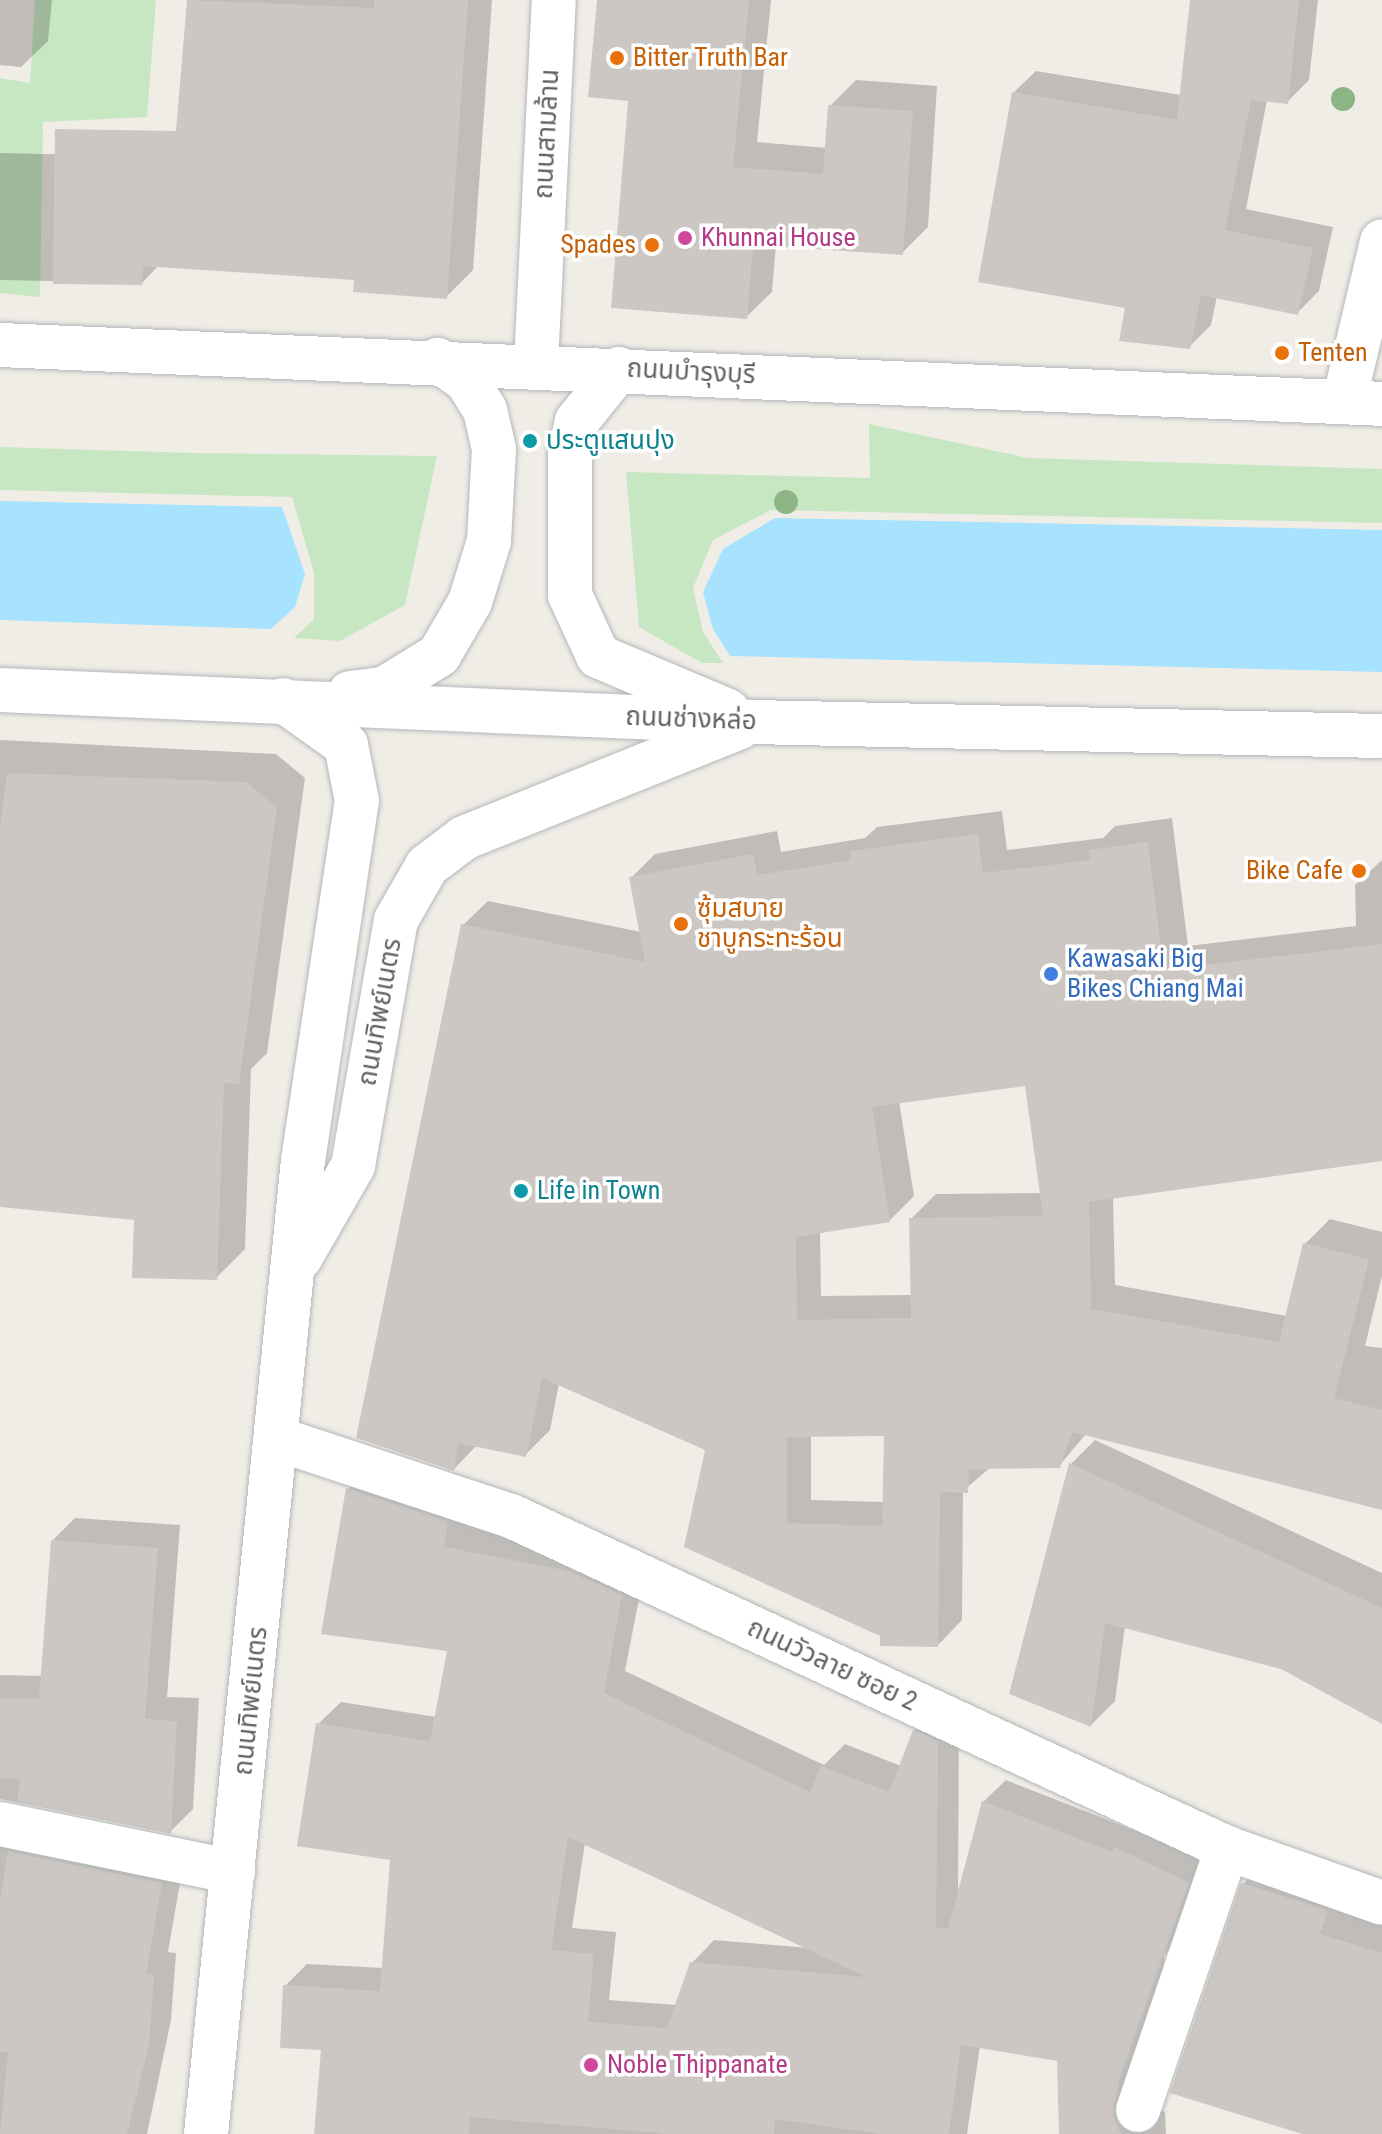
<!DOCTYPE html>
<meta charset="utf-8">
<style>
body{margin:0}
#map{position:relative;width:1382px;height:2134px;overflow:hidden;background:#f0ede6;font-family:"Roboto Condensed","Noto Sans Thai",sans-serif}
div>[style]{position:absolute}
.green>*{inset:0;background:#c7e7c3}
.water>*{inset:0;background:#a7e2ff}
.shadow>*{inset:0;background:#0003}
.building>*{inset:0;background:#ccc7c3}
.roads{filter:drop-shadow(0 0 2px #b3b7bb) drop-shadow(0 0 2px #b3b7bb)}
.minor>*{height:44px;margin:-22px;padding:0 22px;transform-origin:22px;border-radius:22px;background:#fff}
.tertiary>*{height:44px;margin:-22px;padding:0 22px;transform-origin:22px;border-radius:22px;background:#fff}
.secondary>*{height:44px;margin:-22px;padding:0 22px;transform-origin:22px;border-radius:22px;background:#fff}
.trees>*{width:24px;height:24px;margin:-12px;border-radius:50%;background:#8cb485}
.dots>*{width:22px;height:22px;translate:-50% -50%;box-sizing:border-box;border:4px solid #fff;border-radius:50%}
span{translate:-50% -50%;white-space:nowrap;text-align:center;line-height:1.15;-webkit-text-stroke:7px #fff;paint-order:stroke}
.food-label{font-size:26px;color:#c56008}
.left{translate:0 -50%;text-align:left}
.right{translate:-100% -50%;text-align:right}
.street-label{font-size:26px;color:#5e6266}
.hotel-label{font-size:26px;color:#b23c85}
.culture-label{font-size:26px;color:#0d838f}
.shop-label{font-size:26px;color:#366cbe}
</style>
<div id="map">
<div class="green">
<div style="clip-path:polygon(35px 0,156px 0,147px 117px,43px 122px,40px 297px,0 293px,0 78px,30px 83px)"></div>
<div style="clip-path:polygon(869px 424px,1028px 458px,1382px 469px,1382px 523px,771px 510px,713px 540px,693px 588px,703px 632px,723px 663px,702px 663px,639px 627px,626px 472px,870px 478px)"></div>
<div style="clip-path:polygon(0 447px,193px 453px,437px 456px,405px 605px,340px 641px,294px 638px,314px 619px,314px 573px,292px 497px,0 490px)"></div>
</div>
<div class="water">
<div style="clip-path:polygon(0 501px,282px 507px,305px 574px,295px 607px,271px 629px,0 620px)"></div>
<div style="clip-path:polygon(775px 518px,1382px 530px,1382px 672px,730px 656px,713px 629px,703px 592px,723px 549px)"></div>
</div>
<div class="shadow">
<div style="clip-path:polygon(0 0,52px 0,48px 41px,21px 67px,0 65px)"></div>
<div style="clip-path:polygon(189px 0,492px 0,473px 270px,446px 297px,356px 278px,159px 265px,142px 283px,0 280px,0 153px,177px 157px)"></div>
<div style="clip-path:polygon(599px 0,771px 0,757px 142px,827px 148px,830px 106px,856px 80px,937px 86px,928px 227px,902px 253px,776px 244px,772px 292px,746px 317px,630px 100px)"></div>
<div style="clip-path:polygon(1192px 0,1318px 0,1309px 80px,1287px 102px,1267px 100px,1246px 209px,1333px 227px,1319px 291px,1297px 313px,1217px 296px,1211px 325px,1189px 347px,1128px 306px,1014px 92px,1036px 71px,1181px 95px)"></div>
<div style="clip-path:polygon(0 740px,276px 754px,305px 778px,267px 1053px,251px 1069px,245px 1249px,216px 1278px,136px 1218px,0 1205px)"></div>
<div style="clip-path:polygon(evenodd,1002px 811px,1007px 850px,1103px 838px,1115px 826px,1172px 818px,1188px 946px,1356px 926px,1355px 885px,1382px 860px,1382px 1159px,1113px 1197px,1115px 1285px,1287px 1316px,1305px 1244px,1330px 1219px,1382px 1232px,1382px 1276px,1365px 1346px,1382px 1348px,1382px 1508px,1086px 1434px,1059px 1466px,992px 1466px,963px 1491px,962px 1620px,938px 1645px,882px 1635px,707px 1449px,559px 1383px,550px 1430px,525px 1455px,477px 1445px,454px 1469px,463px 925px,488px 901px,641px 932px,631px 878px,655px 854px,777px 831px,781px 852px,865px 838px,877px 827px,1002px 811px,1026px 1084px,1042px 1193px,936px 1194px,911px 1219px,912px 1295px,821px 1296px,820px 1231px,889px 1221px,914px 1196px,899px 1101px,1026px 1084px,1002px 811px,886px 1434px,885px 1502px,811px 1500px,811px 1435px,886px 1434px)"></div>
<div style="clip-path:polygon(1095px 1440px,1382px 1573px,1382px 1722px,1281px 1667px,1125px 1626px,1115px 1701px,1091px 1725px,1071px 1464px)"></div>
<div style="clip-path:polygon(evenodd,370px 1466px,469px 1499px,466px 1525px,592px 1549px,644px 1573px,625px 1671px,824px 1765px,845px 1744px,901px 1766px,914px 1731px,937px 1709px,959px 1719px,958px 1896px,983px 1802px,1006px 1780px,1210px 1860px,1185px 1934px,1164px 1955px,1164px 1995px,1142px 2105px,1165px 2112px,1166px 2134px,1061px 2134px,1059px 2059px,980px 2046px,967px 2134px,316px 2134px,323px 2048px,285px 1986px,307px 1964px,383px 1968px,392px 1858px,318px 1724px,341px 1702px,436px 1717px,449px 1649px,348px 1489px,370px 1466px,585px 1843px,809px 1948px,714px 1940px,692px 1963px,677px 2005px,609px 2000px,616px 1932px,572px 1928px,585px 1843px)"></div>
<div style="clip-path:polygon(75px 1518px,180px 1525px,167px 1697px,199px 1698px,193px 1809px,170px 1832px,0 1799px,0 1675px,42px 1676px,52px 1541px)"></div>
<div style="clip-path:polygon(0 1803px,184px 1860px,168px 1952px,176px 1953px,171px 2020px,147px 2134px,0 2134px)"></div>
<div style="clip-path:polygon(1266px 1862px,1349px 1888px,1341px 1912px,1382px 1924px,1382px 2134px,1309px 2134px,1243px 1884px)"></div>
</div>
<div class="building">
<div style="clip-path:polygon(187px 0,374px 8px,374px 0,468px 0,447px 299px,353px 292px,354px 280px,143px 266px,142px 285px,53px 284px,55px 129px,176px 131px)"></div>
<div style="clip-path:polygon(597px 0,749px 0,733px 167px,823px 174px,828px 105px,913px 111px,903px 255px,753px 245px,747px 319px,611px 308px,628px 101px,588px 97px)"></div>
<div style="clip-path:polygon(1190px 0,1299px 0,1288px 104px,1251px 100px,1225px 230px,1313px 248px,1298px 315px,1201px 295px,1190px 349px,1119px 341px,1125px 308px,978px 282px,1012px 92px,1177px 120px)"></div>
<div style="clip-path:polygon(7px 773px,246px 782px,277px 808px,239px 1084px,224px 1083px,217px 1280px,132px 1278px,134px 1220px,0 1207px,0 829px)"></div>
<div style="clip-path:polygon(evenodd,978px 834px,983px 873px,1090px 860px,1089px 850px,1148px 842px,1164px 970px,1382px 944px,1382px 1161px,1089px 1202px,1091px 1309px,1279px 1342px,1303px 1243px,1369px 1259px,1334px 1398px,1382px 1410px,1382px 1510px,1072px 1432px,1060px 1468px,969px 1469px,968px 1493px,940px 1492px,938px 1647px,880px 1646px,880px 1636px,684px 1547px,705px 1450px,542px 1378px,526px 1457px,458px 1443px,454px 1471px,356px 1438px,461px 924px,645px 962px,629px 877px,753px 854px,757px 875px,851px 860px,850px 851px,978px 834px,1025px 1086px,1043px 1216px,909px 1218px,911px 1318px,797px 1320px,796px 1237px,890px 1222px,872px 1107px,1025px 1086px,978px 834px,884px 1436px,882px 1526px,787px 1523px,787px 1437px,884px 1436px)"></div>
<div style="clip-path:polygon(1069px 1463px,1382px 1608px,1382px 1724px,1281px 1669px,1105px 1623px,1091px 1727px,1009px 1694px)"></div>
<div style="clip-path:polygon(evenodd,346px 1488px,448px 1521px,444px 1547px,569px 1571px,622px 1595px,604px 1693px,810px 1792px,821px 1766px,889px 1792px,913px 1730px,938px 1741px,936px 1927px,948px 1929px,982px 1801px,1112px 1852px,1115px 1847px,1189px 1883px,1120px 2077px,1113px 2114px,1121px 2134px,1059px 2134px,1057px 2061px,961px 2045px,949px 2134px,882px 2134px,775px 2119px,774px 2134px,669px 2134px,470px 2117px,469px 2134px,314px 2134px,321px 2050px,280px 2048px,283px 1985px,380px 1991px,390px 1860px,297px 1846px,316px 1723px,430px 1741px,447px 1651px,321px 1634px,346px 1488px,568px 1837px,716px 1906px,866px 1977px,690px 1962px,667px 2028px,588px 2022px,594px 1954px,551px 1950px,568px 1837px)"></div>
<div style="clip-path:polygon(51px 1540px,158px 1548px,145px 1719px,177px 1721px,171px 1834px,17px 1802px,20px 1779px,0 1778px,0 1698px,39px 1699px)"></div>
<div style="clip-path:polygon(8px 1851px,162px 1883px,146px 1974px,154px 1975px,149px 2045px,127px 2134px,0 2134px,8px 2053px,0 2052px,0 1901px)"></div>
<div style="clip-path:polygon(1241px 1883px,1328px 1910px,1320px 1934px,1382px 1953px,1382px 2134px,1302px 2134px,1170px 2093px)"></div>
</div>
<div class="roads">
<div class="minor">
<div style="left:1344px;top:402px;width:165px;rotate:-76.7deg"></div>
<div style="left:278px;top:1439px;width:245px;rotate:18.3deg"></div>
<div style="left:511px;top:1516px;width:789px;rotate:24.88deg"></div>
<div style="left:1227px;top:1848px;width:164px;rotate:19.5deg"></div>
<div style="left:0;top:1824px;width:238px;rotate:11.6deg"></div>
<div style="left:1138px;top:2110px;width:277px;rotate:-71.2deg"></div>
</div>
<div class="tertiary">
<div style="left:536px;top:364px;width:364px;rotate:-87.2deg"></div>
</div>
<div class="secondary">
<div style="left:0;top:345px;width:1383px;rotate:2.44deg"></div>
<div style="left:619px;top:369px;width:67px;rotate:128.9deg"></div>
<div style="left:577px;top:421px;width:31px;rotate:103deg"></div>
<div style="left:570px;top:451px;width:144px;rotate:90deg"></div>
<div style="left:570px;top:595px;width:67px;rotate:65.3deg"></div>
<div style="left:598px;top:656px;width:141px;rotate:22.9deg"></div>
<div style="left:0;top:690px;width:754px;rotate:2.43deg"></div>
<div style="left:753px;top:722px;width:629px;rotate:1.28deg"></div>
<div style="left:350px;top:693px;width:34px;rotate:-7deg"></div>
<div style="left:384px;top:689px;width:65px;rotate:-31.7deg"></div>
<div style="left:439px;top:655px;width:61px;rotate:-59.7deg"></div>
<div style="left:470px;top:602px;width:64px;rotate:-72.7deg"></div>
<div style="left:489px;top:541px;width:92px;rotate:-86.9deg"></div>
<div style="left:494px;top:449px;width:40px;rotate:-103deg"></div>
<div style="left:485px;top:410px;width:34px;rotate:-122deg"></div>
<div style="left:467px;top:381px;width:36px;rotate:-144deg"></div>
<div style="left:300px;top:1258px;width:106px;rotate:-60.1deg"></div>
<div style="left:353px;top:1166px;width:250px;rotate:-80.1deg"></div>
<div style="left:396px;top:920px;width:62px;rotate:-60.1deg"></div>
<div style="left:427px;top:866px;width:46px;rotate:-37.1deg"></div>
<div style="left:464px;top:838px;width:297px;rotate:-21.9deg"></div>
<div style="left:206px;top:2134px;width:978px;rotate:-84.31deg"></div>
<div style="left:303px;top:1161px;width:364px;rotate:-81.5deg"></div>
<div style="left:357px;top:801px;width:57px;rotate:-101.1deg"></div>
<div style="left:346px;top:745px;width:77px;rotate:-144.5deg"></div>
</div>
</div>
<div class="trees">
<div style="left:1343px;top:99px"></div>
<div style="left:786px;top:502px"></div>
</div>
<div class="dots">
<div style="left:617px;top:58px;background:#e8710a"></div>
<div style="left:685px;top:238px;background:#d1479c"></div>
<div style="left:652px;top:245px;background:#e8710a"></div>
<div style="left:1282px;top:353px;background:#e8710a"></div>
<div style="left:530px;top:441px;background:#0f9aa8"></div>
<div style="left:1359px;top:871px;background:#e8710a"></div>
<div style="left:681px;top:924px;background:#e8710a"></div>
<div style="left:1051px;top:974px;background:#3f7fe0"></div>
<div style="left:521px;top:1191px;background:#0f9aa8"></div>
<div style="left:591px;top:2065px;background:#d1479c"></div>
</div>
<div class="food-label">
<span class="left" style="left:633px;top:58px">Bitter Truth Bar</span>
<span class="right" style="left:636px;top:245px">Spades</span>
<span class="left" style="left:1298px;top:353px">Tenten</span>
<span class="right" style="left:1343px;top:871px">Bike Cafe</span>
<span class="left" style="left:697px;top:924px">ซุ้มสบาย<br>ชาบูกระทะร้อน</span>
</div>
<div class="street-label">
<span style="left:547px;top:134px;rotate:-87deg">ถนนสามล้าน</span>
<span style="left:691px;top:372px;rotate:3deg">ถนนบำรุงบุรี</span>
<span style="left:691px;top:719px;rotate:2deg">ถนนช่างหล่อ</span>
<span style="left:380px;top:1012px;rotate:-80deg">ถนนทิพย์เนตร</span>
<span style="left:832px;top:1665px;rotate:25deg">ถนนวัวลาย ซอย 2</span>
<span style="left:251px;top:1701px;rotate:-84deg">ถนนทิพย์เนตร</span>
</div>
<div class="hotel-label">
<span class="left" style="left:701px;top:238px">Khunnai House</span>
<span class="left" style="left:607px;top:2065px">Noble Thippanate</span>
</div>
<div class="culture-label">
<span class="left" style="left:546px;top:441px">ประตูแสนปุง</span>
<span class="left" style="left:537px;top:1191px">Life in Town</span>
</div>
<div class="shop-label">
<span class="left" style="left:1067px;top:974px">Kawasaki Big<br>Bikes Chiang Mai</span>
</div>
</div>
